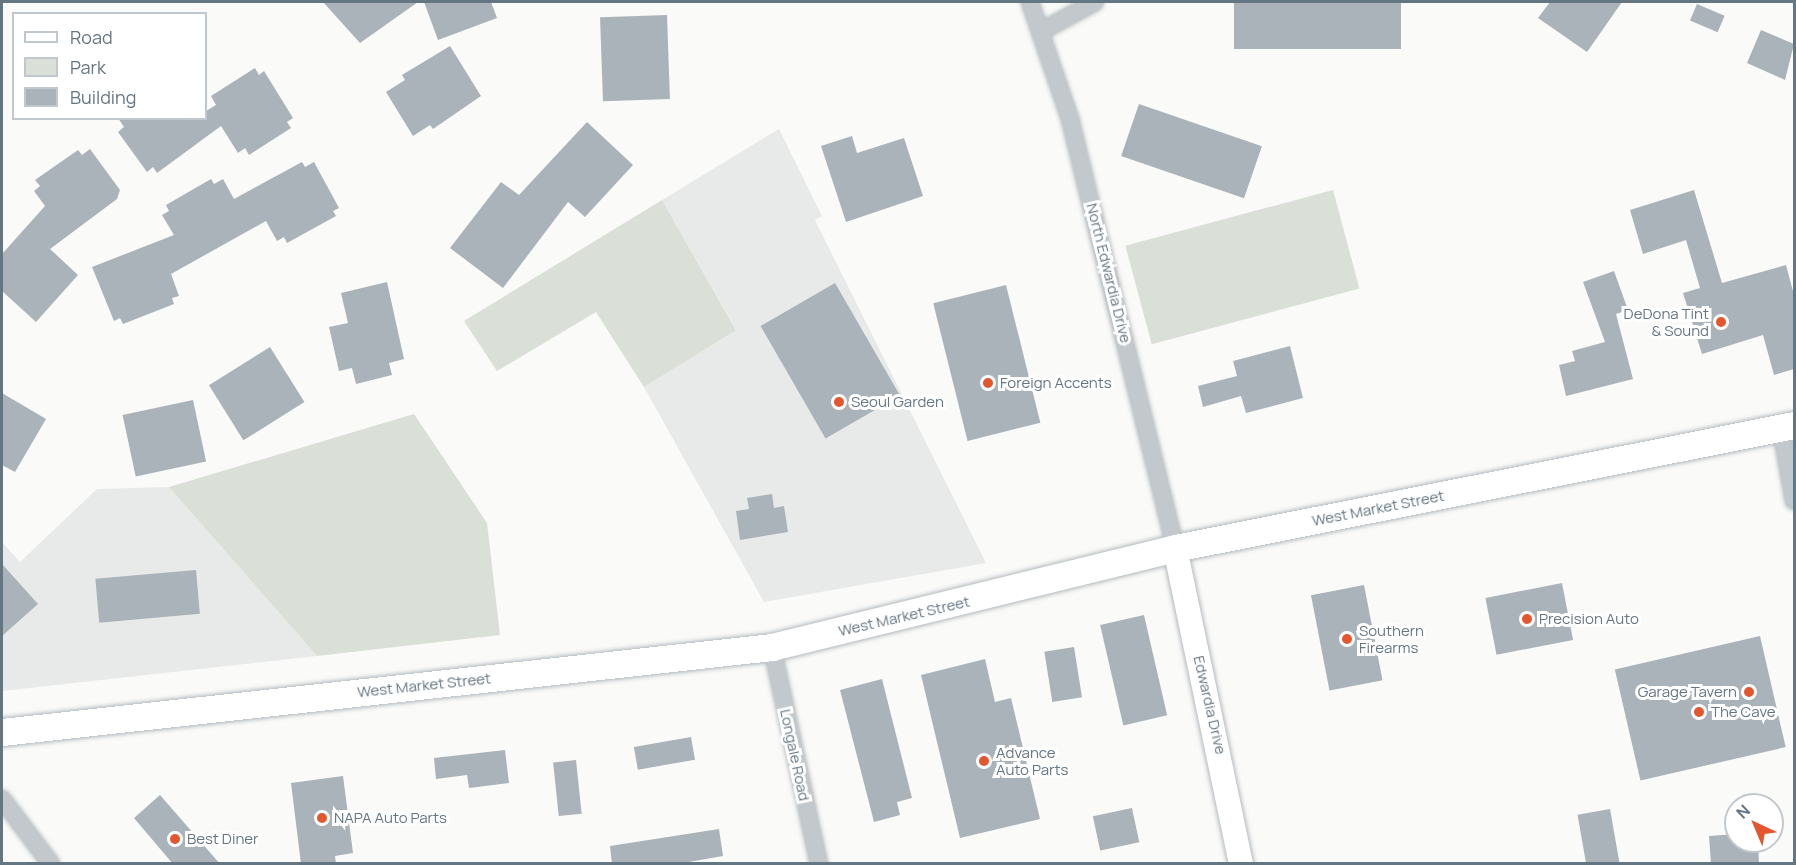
<!DOCTYPE html>
<style>
body{margin:0}
#map{position:relative;width:1796px;height:865px;overflow:hidden;background:#fafaf8;font-family:Manrope,sans-serif}
div>[style]{position:absolute}
.built>*{inset:0;background:#e8e9e9}
.green>*{inset:0;background:#dadfd7;transform-origin:0 0}
.building>*{inset:0;background:#aab3b9;transform-origin:0 0}
.roads{filter:drop-shadow(0 0 2px #b3babf) drop-shadow(0 0 2px #b3babf)}
.street>*{height:16px;margin:-8px;padding:0 8px;transform-origin:8px;border-radius:8px;background:#c3c8cc}
.secondary>*{height:24px;margin:-12px;padding:0 12px;transform-origin:12px;border-radius:12px;background:#fff}
.primary>*{height:27px;margin:-13.5px;padding:0 13.5px;transform-origin:13.5px;border-radius:13.5px;background:#fff}
.dots>*{width:16px;height:16px;translate:-50% -50%;box-sizing:border-box;border:3px solid #fff;border-radius:50%}
span{translate:-50% -50%;white-space:nowrap;text-align:center;line-height:1.15;-webkit-text-stroke:6px #fff;paint-order:stroke}
.street-label{font-size:15px;color:#657683}
.poi-label{font-size:15px;color:#657683}
.right{translate:-100% -50%;text-align:right}
.left{translate:0 -50%;text-align:left}
.frame{position:absolute;inset:0;border:3px solid #657683;pointer-events:none}
.legend{position:absolute;left:12px;top:12px;width:195px;height:108px;box-sizing:border-box;background:#fff;border:2px solid #c1c8cd;margin:0;padding:8px 10px;list-style:none;font-size:18px;color:#657683}
.legend li{display:flex;align-items:center;gap:12px;height:30px}
.legend b{width:30px;border:2px solid #c1c8cd}
.north{position:absolute;left:1724px;top:793px;width:60px;height:60px;box-sizing:border-box;background:#fff;border:2px solid #c1c8cd;border-radius:50%;rotate:316deg;font-size:16px;font-weight:700;line-height:24px;text-align:center;color:#657683}
.north::after{content:'';display:block;margin:auto;width:21px;height:27px;background:#e4572e;clip-path:polygon(50% 0,100% 100%,50% 72%,0 100%)}
</style>
<div id="map">
<div class="built">
<div style="clip-path:polygon(779px 129px,822px 216px,815px 220px,986px 563px,764px 602px,644px 387px,736px 329px,662px 200px)"></div>
<div style="clip-path:polygon(169px 487px,317px 656px,2px 691px,2px 542px,20px 562px,97px 489px)"></div>
</div>
<div class="green">
<div style="left:1333px;top:190px;width:102px;height:215px;rotate:75deg"></div>
<div style="clip-path:polygon(662px 200px,736px 330px,644px 387px,596px 312px,497px 371px,464px 321px)"></div>
<div style="clip-path:polygon(414px 414px,487px 523px,500px 635px,317px 656px,169px 487px)"></div>
</div>
<div class="building">
<div style="clip-path:polygon(323px 2px,418px 2px,360px 43px)"></div>
<div style="clip-path:polygon(424px 2px,491px 2px,497px 18px,438px 40px)"></div>
<div style="left:1234px;top:2px;width:167px;height:47px"></div>
<div style="clip-path:polygon(1550px 2px,1622px 2px,1587px 52px,1538px 18px)"></div>
<div style="left:1697px;top:4px;width:30px;height:18px;rotate:23deg"></div>
<div style="left:667px;top:15px;width:84px;height:67px;rotate:88deg"></div>
<div style="clip-path:polygon(1761px 30px,1794px 44px,1785px 80px,1747px 63px)"></div>
<div style="clip-path:polygon(450px 46px,481px 96px,433px 129px,430px 125px,413px 136px,386px 92px,405px 80px,402px 75px)"></div>
<div style="clip-path:polygon(255px 68px,259px 75px,264px 71px,293px 118px,287px 122px,291px 128px,249px 155px,245px 148px,238px 153px,221px 126px,157px 173px,153px 167px,147px 172px,118px 132px,124px 127px,118px 118px,206px 118px,206px 111px,216px 105px,211px 96px)"></div>
<div style="left:1139px;top:104px;width:130px;height:55px;rotate:19deg"></div>
<div style="clip-path:polygon(587px 122px,633px 165px,585px 217px,568px 202px,503px 288px,450px 248px,501px 182px,519px 195px)"></div>
<div style="clip-path:polygon(852px 136px,857px 153px,904px 138px,923px 196px,846px 222px,821px 146px)"></div>
<div style="clip-path:polygon(90px 149px,120px 190px,117px 199px,50px 249px,78px 275px,36px 322px,2px 291px,2px 254px,45px 206px,34px 191px,40px 186px,35px 180px,78px 150px,82px 155px)"></div>
<div style="clip-path:polygon(302px 162px,305px 167px,314px 162px,339px 208px,333px 211px,336px 216px,287px 243px,284px 237px,277px 241px,266px 221px,171px 274px,179px 296px,172px 298px,174px 304px,123px 324px,120px 318px,114px 321px,92px 267px,174px 235px,162px 215px,169px 211px,166px 205px,211px 179px,214px 184px,223px 179px,234px 199px)"></div>
<div style="clip-path:polygon(1694px 190px,1722px 283px,1786px 265px,1794px 295px,1794px 369px,1774px 375px,1763px 335px,1702px 354px,1683px 293px,1700px 288px,1686px 240px,1643px 254px,1630px 210px)"></div>
<div style="clip-path:polygon(1614px 271px,1628px 310px,1616px 314px,1633px 379px,1566px 396px,1559px 365px,1575px 361px,1572px 351px,1605px 342px,1583px 282px)"></div>
<div style="clip-path:polygon(387px 282px,404px 359px,389px 363px,392px 375px,356px 384px,352px 368px,339px 371px,329px 327px,348px 323px,341px 293px)"></div>
<div style="left:835px;top:283px;width:130px;height:86px;rotate:60deg"></div>
<div style="left:1006px;top:285px;width:142px;height:75px;rotate:76deg"></div>
<div style="clip-path:polygon(1290px 346px,1303px 398px,1246px 413px,1241px 396px,1203px 407px,1198px 386px,1237px 376px,1233px 361px)"></div>
<div style="left:270px;top:347px;width:65px;height:72px;rotate:58deg"></div>
<div style="clip-path:polygon(2px 393px,46px 419px,15px 472px,2px 465px)"></div>
<div style="left:193px;top:400px;width:63px;height:72px;rotate:78deg"></div>
<div style="clip-path:polygon(772px 494px,774px 508px,784px 506px,788px 532px,740px 540px,736px 511px,749px 509px,747px 498px)"></div>
<div style="clip-path:polygon(2px 564px,38px 604px,2px 636px)"></div>
<div style="left:196px;top:570px;width:44px;height:101px;rotate:85deg"></div>
<div style="left:1562px;top:583px;width:58px;height:78px;rotate:79deg"></div>
<div style="left:1364px;top:585px;width:97px;height:54px;rotate:79deg"></div>
<div style="left:1144px;top:615px;width:103px;height:45px;rotate:77deg"></div>
<div style="left:1760px;top:636px;width:114px;height:149px;rotate:77deg"></div>
<div style="left:1074px;top:647px;width:51px;height:30px;rotate:81deg"></div>
<div style="clip-path:polygon(985px 659px,995px 702px,1011px 698px,1040px 819px,960px 838px,921px 675px)"></div>
<div style="clip-path:polygon(882px 679px,912px 798px,897px 802px,900px 815px,874px 822px,840px 690px)"></div>
<div style="left:691px;top:737px;width:23px;height:58px;rotate:80deg"></div>
<div style="clip-path:polygon(505px 750px,509px 783px,469px 788px,467px 775px,436px 779px,434px 758px)"></div>
<div style="left:576px;top:760px;width:54px;height:23px;rotate:84deg"></div>
<div style="clip-path:polygon(343px 776px,353px 853px,335px 856px,336px 864px,301px 864px,291px 783px)"></div>
<div style="clip-path:polygon(160px 795px,220px 864px,173px 864px,134px 818px)"></div>
<div style="left:1132px;top:808px;width:35px;height:40px;rotate:78deg"></div>
<div style="left:1610px;top:809px;width:56px;height:33px;rotate:80deg"></div>
<div style="clip-path:polygon(719px 829px,723px 856px,677px 864px,612px 864px,610px 846px)"></div>
<div style="clip-path:polygon(1736px 834px,1736px 841px,1758px 841px,1759px 864px,1711px 864px,1709px 836px)"></div>
</div>
<div class="roads">
<div class="street">
<div style="left:1030px;top:2px;width:124px;rotate:71.1deg"></div>
<div style="left:1070px;top:119px;width:442px;rotate:76.2deg"></div>
<div style="left:1042px;top:31px;width:60px;rotate:-28.7deg"></div>
<div style="left:1781px;top:428px;width:74px;rotate:79.9deg"></div>
<div style="left:772px;top:647px;width:222px;rotate:77.8deg"></div>
<div style="left:2px;top:799px;width:81px;rotate:53deg"></div>
</div>
<div class="secondary">
<div style="left:1175px;top:548px;width:323px;rotate:78.2deg"></div>
</div>
<div class="primary">
<div style="left:2px;top:732px;width:775px;rotate:-6.3deg"></div>
<div style="left:772px;top:647px;width:415px;rotate:-13.8deg"></div>
<div style="left:1175px;top:548px;width:631px;rotate:-11.24deg"></div>
</div>
</div>
<div class="dots">
<div style="left:1721px;top:322px;background:#e4572e"></div>
<div style="left:988px;top:383px;background:#e4572e"></div>
<div style="left:839px;top:402px;background:#e4572e"></div>
<div style="left:1527px;top:619px;background:#e4572e"></div>
<div style="left:1347px;top:639px;background:#e4572e"></div>
<div style="left:1749px;top:692px;background:#e4572e"></div>
<div style="left:1699px;top:712px;background:#e4572e"></div>
<div style="left:984px;top:761px;background:#e4572e"></div>
<div style="left:322px;top:818px;background:#e4572e"></div>
<div style="left:175px;top:839px;background:#e4572e"></div>
</div>
<div class="street-label">
<span style="left:1109px;top:273px;rotate:76deg">North Edwardia Drive</span>
<span style="left:1378px;top:508px;rotate:-11deg">West Market Street</span>
<span style="left:904px;top:616px;rotate:-13deg">West Market Street</span>
<span style="left:424px;top:685px;rotate:-6deg">West Market Street</span>
<span style="left:1210px;top:705px;rotate:77deg">Edwardia Drive</span>
<span style="left:795px;top:755px;rotate:78deg">Longale Road</span>
</div>
<div class="poi-label">
<span class="right" style="left:1709px;top:322px">DeDona Tint<br>&amp; Sound</span>
<span class="left" style="left:1000px;top:383px">Foreign Accents</span>
<span class="left" style="left:851px;top:402px">Seoul Garden</span>
<span class="left" style="left:1539px;top:619px">Precision Auto</span>
<span class="left" style="left:1359px;top:639px">Southern<br>Firearms</span>
<span class="right" style="left:1737px;top:692px">Garage Tavern</span>
<span class="left" style="left:1711px;top:712px">The Cave</span>
<span class="left" style="left:996px;top:761px">Advance<br>Auto Parts</span>
<span class="left" style="left:334px;top:818px">NAPA Auto Parts</span>
<span class="left" style="left:187px;top:839px">Best Diner</span>
</div>
<div class="frame"></div>
<ul class="legend">
<li><b style="height:8px;background:#fff"></b>Road</li>
<li><b style="height:16px;background:#dadfd7"></b>Park</li>
<li><b style="height:16px;background:#aab3b9"></b>Building</li>
</ul>
<div class="north">N</div>
</div>
